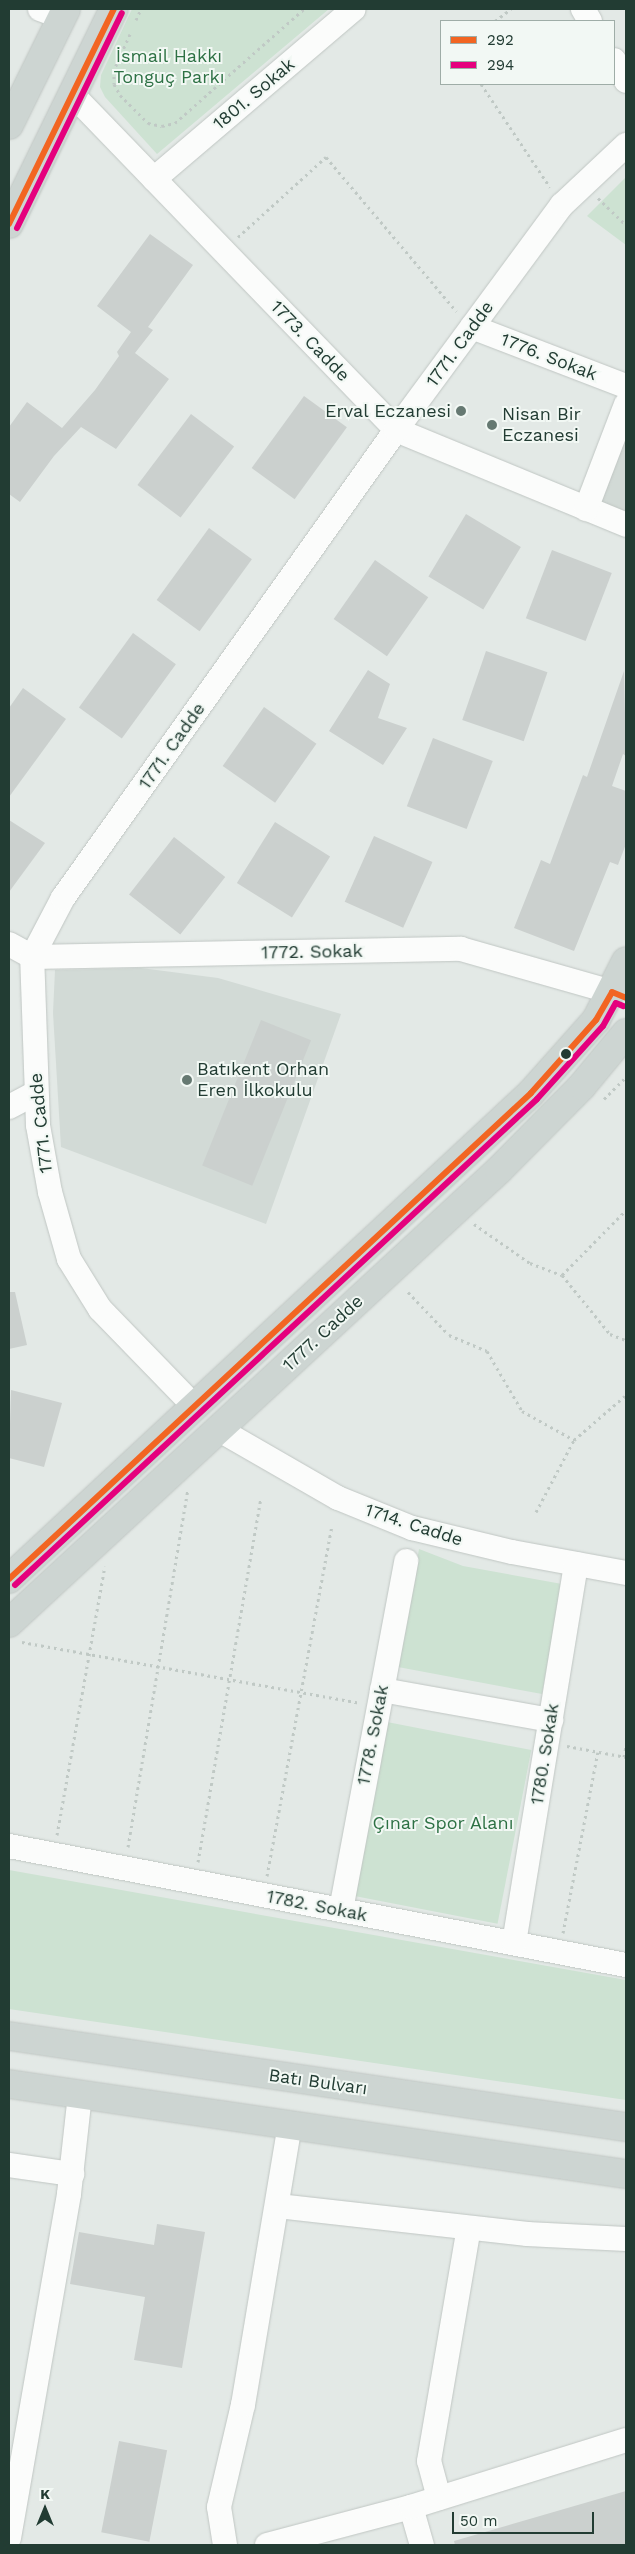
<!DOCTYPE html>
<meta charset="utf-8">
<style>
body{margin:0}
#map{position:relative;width:635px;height:2554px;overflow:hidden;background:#e3e9e6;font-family:"Work Sans",sans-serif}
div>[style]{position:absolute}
.built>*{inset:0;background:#d2dad6}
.green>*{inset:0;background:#cde2d2;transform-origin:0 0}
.building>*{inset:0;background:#cbd0ce;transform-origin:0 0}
.path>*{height:3px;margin-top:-1.5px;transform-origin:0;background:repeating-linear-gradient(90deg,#c0c9c5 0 2.5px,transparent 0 6.5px)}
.roads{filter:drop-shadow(0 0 1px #c0c6c3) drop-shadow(0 0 1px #c0c6c3)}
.minor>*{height:24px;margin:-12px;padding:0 12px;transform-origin:12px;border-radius:12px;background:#fbfcfb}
.major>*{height:28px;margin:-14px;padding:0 14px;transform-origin:14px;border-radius:14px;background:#cdd5d2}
.bus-1>*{height:6px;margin:-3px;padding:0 3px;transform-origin:3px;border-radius:3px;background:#f26522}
.bus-2>*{height:6px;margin:-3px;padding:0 3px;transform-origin:3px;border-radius:3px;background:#e5007d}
.dots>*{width:14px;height:14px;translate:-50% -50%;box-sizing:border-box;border:2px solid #f2f8f4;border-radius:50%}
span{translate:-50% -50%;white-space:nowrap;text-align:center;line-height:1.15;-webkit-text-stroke:4px #f2f8f4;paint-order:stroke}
.park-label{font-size:18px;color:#2d7144}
.street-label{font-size:18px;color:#223c33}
.poi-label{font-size:18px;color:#223c33}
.right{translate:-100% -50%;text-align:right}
.left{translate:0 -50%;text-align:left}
.frame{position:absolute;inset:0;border:10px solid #223c33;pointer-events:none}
.legend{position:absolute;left:440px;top:20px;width:175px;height:65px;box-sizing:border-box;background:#f2f8f4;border:1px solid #9fada7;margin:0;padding:6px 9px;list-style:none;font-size:15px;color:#223c33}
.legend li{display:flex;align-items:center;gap:10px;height:25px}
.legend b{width:25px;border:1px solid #9fada7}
.north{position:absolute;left:20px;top:2484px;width:50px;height:50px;-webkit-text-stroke:4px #f2f8f4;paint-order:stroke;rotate:0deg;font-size:14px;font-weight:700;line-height:20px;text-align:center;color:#223c33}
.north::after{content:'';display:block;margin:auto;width:18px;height:22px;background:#223c33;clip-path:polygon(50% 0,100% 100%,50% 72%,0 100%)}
.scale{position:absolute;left:452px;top:2512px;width:142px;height:22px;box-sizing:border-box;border:2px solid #223c33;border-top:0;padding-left:6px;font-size:15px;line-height:18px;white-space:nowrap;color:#223c33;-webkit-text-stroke:4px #f2f8f4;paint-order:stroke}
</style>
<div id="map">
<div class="built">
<div style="clip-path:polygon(626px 434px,626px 512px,601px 503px)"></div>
<div style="clip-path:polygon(141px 968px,218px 978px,341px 1014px,266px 1224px,61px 1147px,53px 1013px,55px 970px)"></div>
</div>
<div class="green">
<div style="clip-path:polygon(132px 9px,329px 9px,157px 154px,105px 97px,100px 87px,101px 75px)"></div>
<div style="clip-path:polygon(626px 177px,626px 245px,587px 216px)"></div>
<div style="clip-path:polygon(419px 1549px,463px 1566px,562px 1584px,542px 1694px,398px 1667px)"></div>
<div style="left:387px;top:1722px;width:147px;height:177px;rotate:11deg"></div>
<div style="clip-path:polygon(9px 1870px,626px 1980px,626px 2100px,9px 2009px)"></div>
</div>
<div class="building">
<div style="clip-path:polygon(150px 234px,193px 265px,148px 327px,153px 330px,135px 353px,169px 379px,116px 449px,81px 427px,54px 456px,20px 502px,9px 494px,9px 427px,27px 402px,62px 428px,95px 390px,119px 356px,117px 352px,131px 332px,97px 306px)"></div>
<div style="left:304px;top:396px;width:53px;height:89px;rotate:36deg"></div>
<div style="left:191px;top:414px;width:54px;height:89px;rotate:37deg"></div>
<div style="left:466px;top:514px;width:64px;height:73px;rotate:31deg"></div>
<div style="left:209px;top:528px;width:53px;height:89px;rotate:36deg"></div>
<div style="left:552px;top:550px;width:64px;height:73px;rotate:21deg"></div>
<div style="left:375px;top:560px;width:65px;height:72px;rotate:35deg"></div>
<div style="left:133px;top:633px;width:53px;height:92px;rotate:36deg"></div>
<div style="left:486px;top:651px;width:65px;height:73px;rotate:19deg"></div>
<div style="clip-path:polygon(368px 670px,390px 684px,378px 718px,407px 728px,383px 765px,329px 731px)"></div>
<div style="clip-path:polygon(624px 671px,626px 756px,623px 754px,612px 786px,626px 791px,626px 844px,618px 865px,610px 862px,574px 951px,514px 928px,541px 860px,550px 864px,583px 775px,587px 777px)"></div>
<div style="clip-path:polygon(23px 688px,66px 719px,9px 797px,9px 708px)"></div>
<div style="left:264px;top:707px;width:64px;height:72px;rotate:35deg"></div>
<div style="left:433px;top:738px;width:64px;height:73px;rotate:21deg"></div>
<div style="clip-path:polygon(9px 820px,45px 843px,9px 892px)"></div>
<div style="left:275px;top:822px;width:65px;height:72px;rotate:32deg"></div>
<div style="left:374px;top:836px;width:64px;height:72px;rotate:24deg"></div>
<div style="left:174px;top:837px;width:65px;height:73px;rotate:38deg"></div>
<div style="left:261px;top:1020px;width:54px;height:157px;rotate:22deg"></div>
<div style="clip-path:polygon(9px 1292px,15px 1292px,27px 1345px,9px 1349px)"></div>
<div style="clip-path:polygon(11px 1390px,62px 1403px,44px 1467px,9px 1458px)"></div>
<div style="clip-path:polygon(157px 2224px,205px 2232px,182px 2368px,134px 2360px,145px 2297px,70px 2284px,79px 2232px,154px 2245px)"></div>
<div style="left:119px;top:2441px;width:49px;height:93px;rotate:11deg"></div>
<div style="clip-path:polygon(626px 2491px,626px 2545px,455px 2545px,454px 2541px)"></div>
</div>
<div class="path">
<div style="left:136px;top:20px;width:12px;rotate:-66deg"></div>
<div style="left:495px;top:21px;width:20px;rotate:-37deg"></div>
<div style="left:130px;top:34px;width:39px;rotate:114deg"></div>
<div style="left:114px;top:70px;width:14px;rotate:90deg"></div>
<div style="left:114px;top:84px;width:13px;rotate:61deg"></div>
<div style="left:120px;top:95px;width:40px;rotate:45deg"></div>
<div style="left:148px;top:123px;width:14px;rotate:12deg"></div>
<div style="left:162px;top:126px;width:13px;rotate:-13deg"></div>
<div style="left:175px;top:123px;width:172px;rotate:-41.5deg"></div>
<div style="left:481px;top:84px;width:124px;rotate:56.2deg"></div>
<div style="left:598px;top:198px;width:39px;rotate:44deg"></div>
<div style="left:238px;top:237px;width:119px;rotate:-42.3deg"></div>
<div style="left:326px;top:157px;width:202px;rotate:49.8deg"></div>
<div style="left:604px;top:1099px;width:31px;rotate:-45deg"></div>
<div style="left:474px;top:1224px;width:68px;rotate:34.9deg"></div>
<div style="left:530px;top:1263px;width:34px;rotate:21deg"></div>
<div style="left:562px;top:1275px;width:76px;rotate:50.9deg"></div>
<div style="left:610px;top:1334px;width:17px;rotate:21deg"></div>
<div style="left:562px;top:1275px;width:91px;rotate:-45.4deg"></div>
<div style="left:408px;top:1292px;width:59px;rotate:46.4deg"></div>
<div style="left:449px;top:1335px;width:41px;rotate:22.8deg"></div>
<div style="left:487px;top:1351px;width:69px;rotate:59.7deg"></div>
<div style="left:522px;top:1411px;width:60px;rotate:29.1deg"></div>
<div style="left:536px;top:1512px;width:81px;rotate:-62.2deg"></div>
<div style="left:574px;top:1440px;width:69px;rotate:-40.9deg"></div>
<div style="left:22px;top:1642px;width:343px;rotate:10.2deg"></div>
<div style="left:567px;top:1746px;width:60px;rotate:10.6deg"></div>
<div style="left:624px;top:1757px;width:11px;rotate:-80deg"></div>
<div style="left:57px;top:1835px;width:273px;rotate:-79.9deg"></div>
<div style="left:128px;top:1847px;width:363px;rotate:-80.5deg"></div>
<div style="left:198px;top:1862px;width:369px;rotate:-80.2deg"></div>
<div style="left:267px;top:1876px;width:357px;rotate:-79.5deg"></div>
<div style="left:563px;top:1933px;width:184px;rotate:-79.1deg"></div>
</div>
<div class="roads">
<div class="minor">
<div style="left:40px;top:9px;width:23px;rotate:20deg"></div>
<div style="left:583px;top:9px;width:14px;rotate:60deg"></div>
<div style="left:614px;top:60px;width:24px;rotate:60deg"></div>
<div style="left:72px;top:94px;width:467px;rotate:46deg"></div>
<div style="left:396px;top:430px;width:249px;rotate:22.4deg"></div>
<div style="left:154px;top:179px;width:262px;rotate:-40.4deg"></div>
<div style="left:472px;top:327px;width:165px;rotate:21deg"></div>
<div style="left:586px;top:509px;width:112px;rotate:-69.1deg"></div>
<div style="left:9px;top:944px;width:26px;rotate:29deg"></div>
<div style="left:32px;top:957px;width:429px;rotate:-1.1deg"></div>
<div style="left:461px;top:949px;width:157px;rotate:15.9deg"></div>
<div style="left:9px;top:1107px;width:30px;rotate:-28deg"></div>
<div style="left:195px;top:1407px;width:136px;rotate:-134.1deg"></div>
<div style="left:100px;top:1309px;width:59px;rotate:-121.8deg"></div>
<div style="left:69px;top:1259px;width:70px;rotate:-105.8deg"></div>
<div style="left:50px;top:1192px;width:68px;rotate:-100.2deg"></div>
<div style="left:38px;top:1125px;width:168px;rotate:-92deg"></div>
<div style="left:32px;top:957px;width:67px;rotate:-62.3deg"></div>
<div style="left:63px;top:898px;width:574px;rotate:-54.57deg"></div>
<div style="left:396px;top:430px;width:280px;rotate:-53.6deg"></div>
<div style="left:562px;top:205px;width:88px;rotate:-43.2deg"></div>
<div style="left:218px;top:1429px;width:138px;rotate:29.9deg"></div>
<div style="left:338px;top:1498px;width:80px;rotate:22.1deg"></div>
<div style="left:412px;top:1528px;width:103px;rotate:13.5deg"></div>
<div style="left:512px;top:1552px;width:116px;rotate:10.4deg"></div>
<div style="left:382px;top:1690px;width:172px;rotate:10.1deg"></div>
<div style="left:9px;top:1846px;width:628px;rotate:10.92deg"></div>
<div style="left:341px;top:1910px;width:355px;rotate:-79.4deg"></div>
<div style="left:514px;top:1943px;width:384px;rotate:-80.7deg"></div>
<div style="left:9px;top:2165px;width:64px;rotate:8.1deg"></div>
<div style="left:278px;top:2206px;width:251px;rotate:6.4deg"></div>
<div style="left:527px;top:2234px;width:99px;rotate:2.9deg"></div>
<div style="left:439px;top:2498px;width:38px;rotate:-105deg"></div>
<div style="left:429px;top:2461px;width:236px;rotate:-80.3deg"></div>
<div style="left:411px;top:2507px;width:40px;rotate:74deg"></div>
<div style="left:9px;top:2538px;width:349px;rotate:-80.1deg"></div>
<div style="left:69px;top:2194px;width:101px;rotate:-83.7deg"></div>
<div style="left:225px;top:2545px;width:38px;rotate:-99deg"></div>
<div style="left:219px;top:2507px;width:105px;rotate:-76.8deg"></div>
<div style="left:243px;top:2405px;width:284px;rotate:-80.5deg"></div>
<div style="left:267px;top:2545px;width:149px;rotate:-14.8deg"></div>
<div style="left:411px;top:2507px;width:225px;rotate:-17.3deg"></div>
</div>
<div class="major">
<div style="left:9px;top:125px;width:129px;rotate:-63.8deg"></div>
<div style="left:9px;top:224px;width:239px;rotate:-64deg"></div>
<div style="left:9px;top:1579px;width:713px;rotate:-42.95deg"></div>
<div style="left:531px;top:1093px;width:98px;rotate:-48.3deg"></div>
<div style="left:596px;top:1020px;width:66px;rotate:-63deg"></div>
<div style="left:9px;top:1623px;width:667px;rotate:-42.75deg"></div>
<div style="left:499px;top:1170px;width:118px;rotate:-45.3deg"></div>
<div style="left:582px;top:1086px;width:69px;rotate:-50.3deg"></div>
<div style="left:9px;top:2036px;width:624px;rotate:8.39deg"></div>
<div style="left:9px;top:2084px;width:624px;rotate:8.3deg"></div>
</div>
</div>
<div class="bus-1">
<div style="left:9px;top:224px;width:239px;rotate:-64deg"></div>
<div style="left:9px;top:1579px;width:713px;rotate:-42.95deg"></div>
<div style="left:531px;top:1093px;width:98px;rotate:-48.3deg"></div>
<div style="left:596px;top:1020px;width:32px;rotate:-60deg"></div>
<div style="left:612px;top:992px;width:15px;rotate:23deg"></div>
</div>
<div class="bus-2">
<div style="left:17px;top:228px;width:239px;rotate:-64deg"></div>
<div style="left:15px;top:1585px;width:713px;rotate:-42.95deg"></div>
<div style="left:537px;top:1099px;width:98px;rotate:-47.9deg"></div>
<div style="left:603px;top:1026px;width:26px;rotate:-61deg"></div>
<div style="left:616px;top:1003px;width:8px;rotate:23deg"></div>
</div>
<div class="dots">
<div style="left:461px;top:411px;background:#667972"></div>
<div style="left:492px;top:425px;background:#667972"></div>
<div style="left:566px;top:1054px;background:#223c33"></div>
<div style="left:187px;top:1080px;background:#667972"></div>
</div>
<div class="park-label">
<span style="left:169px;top:67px">İsmail Hakkı<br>Tonguç Parkı</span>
<span style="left:443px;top:1823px">Çınar Spor Alanı</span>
</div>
<div class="street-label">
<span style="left:254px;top:94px;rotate:-40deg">1801. Sokak</span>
<span style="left:310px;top:341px;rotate:46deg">1773. Cadde</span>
<span style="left:460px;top:344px;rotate:-54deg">1771. Cadde</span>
<span style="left:549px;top:357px;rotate:21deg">1776. Sokak</span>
<span style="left:172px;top:746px;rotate:-55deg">1771. Cadde</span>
<span style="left:312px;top:952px;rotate:-1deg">1772. Sokak</span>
<span style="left:41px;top:1123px;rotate:-96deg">1771. Cadde</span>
<span style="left:323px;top:1333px;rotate:-43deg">1777. Cadde</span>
<span style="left:414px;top:1525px;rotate:18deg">1714. Cadde</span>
<span style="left:373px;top:1735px;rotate:-79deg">1778. Sokak</span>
<span style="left:545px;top:1754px;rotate:-81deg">1780. Sokak</span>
<span style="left:317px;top:1906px;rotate:11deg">1782. Sokak</span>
<span style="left:318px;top:2082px;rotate:8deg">Batı Bulvarı</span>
</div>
<div class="poi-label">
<span class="right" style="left:451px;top:411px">Erval Eczanesi</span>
<span class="left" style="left:502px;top:425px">Nisan Bir<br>Eczanesi</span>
<span class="left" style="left:197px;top:1080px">Batıkent Orhan<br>Eren İlkokulu</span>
</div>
<div class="frame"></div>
<ul class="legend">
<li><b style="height:6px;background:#f26522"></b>292</li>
<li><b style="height:6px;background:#e5007d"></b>294</li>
</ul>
<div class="north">K</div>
<div class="scale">50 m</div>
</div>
